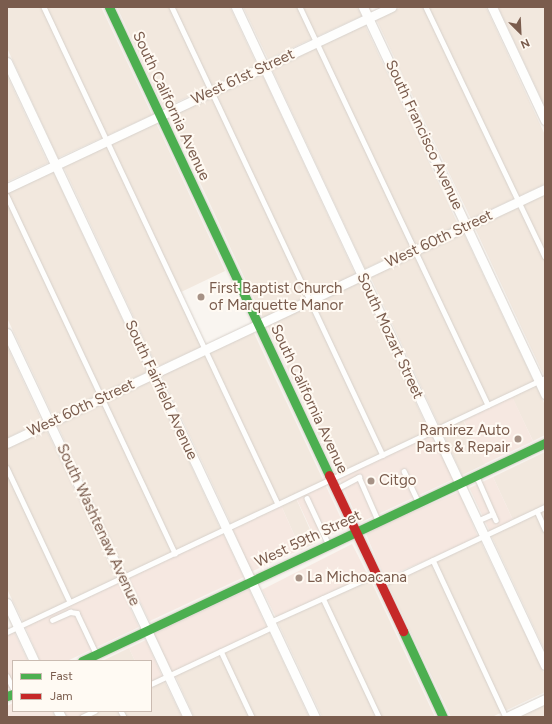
<!DOCTYPE html>
<style>
body{margin:0}
#map{position:relative;width:552px;height:724px;overflow:hidden;background:#f9f5f0;font-family:Figtree,sans-serif}
div>[style]{position:absolute}
.residential>*{inset:0;background:#f2e8de;transform-origin:0 0}
.commercial>*{inset:0;background:#f6e8e1;transform-origin:0 0}
.roads{filter:drop-shadow(0 0 1px #d7d1cb) drop-shadow(0 0 1px #d7d1cb)}
.lane>*{height:4.5px;margin:-2.25px;padding:0 2.25px;transform-origin:2.25px;border-radius:2.25px;background:#fefefd}
.street>*{height:9px;margin:-4.5px;padding:0 4.5px;transform-origin:4.5px;border-radius:4.5px;background:#fefefd}
.fast>*{height:9px;margin:-4.5px;padding:0 4.5px;transform-origin:4.5px;border-radius:4.5px;background:#4caf50}
.jam>*{height:9px;margin:-4.5px;padding:0 4.5px;transform-origin:4.5px;border-radius:4.5px;background:#c62828}
.dots>*{width:11px;height:11px;translate:-50% -50%;box-sizing:border-box;border:2px solid #fffaf3;border-radius:50%}
span{translate:-50% -50%;white-space:nowrap;text-align:center;line-height:1.15;-webkit-text-stroke:4px #fffaf3;paint-order:stroke}
.street-label{font-size:15px;color:#7a5c4d}
.poi-label{font-size:15px;color:#7a5c4d}
.left{translate:0 -50%;text-align:left}
.right{translate:-100% -50%;text-align:right}
.frame{position:absolute;inset:0;border:8px solid #7a5c4d;pointer-events:none}
.legend{position:absolute;left:12px;top:660px;width:140px;height:52px;box-sizing:border-box;background:#fffaf3;border:1px solid #cabbb1;margin:0;padding:5px 7px;list-style:none;font-size:12px;color:#7a5c4d}
.legend li{display:flex;align-items:center;gap:8px;height:20px}
.legend b{width:20px;border:1px solid #cabbb1}
.north{position:absolute;left:500px;top:12px;width:40px;height:40px;-webkit-text-stroke:3px #fffaf3;paint-order:stroke;rotate:156deg;font-size:11px;font-weight:700;line-height:16px;text-align:center;color:#7a5c4d}
.north::after{content:'';display:block;margin:auto;width:14px;height:18px;background:#7a5c4d;clip-path:polygon(50% 0,100% 100%,50% 72%,0 100%)}
</style>
<div id="map">
<div class="residential">
<div style="clip-path:polygon(7px 7px,101px 7px,152px 115px,58px 158px,7px 48px)"></div>
<div style="clip-path:polygon(117px 7px,230px 7px,257px 65px,164px 108px)"></div>
<div style="clip-path:polygon(243px 7px,357px 7px,362px 16px,268px 59px)"></div>
<div style="clip-path:polygon(402px 7px,486px 7px,545px 135px,545px 184px,471px 219px,376px 19px)"></div>
<div style="clip-path:polygon(498px 7px,545px 7px,545px 107px)"></div>
<div style="left:365px;top:25px;width:221px;height:103px;rotate:65deg"></div>
<div style="left:262px;top:74px;width:221px;height:102px;rotate:65deg"></div>
<div style="clip-path:polygon(7px 75px,48px 163px,7px 182px)"></div>
<div style="clip-path:polygon(156px 123px,225px 271px,179px 293px,203px 346px,157px 367px,63px 166px)"></div>
<div style="clip-path:polygon(53px 171px,147px 372px,53px 416px,7px 318px,7px 192px)"></div>
<div style="clip-path:polygon(545px 194px,545px 378px,474px 226px)"></div>
<div style="clip-path:polygon(463px 232px,545px 405px,545px 435px,533px 441px,511px 395px,462px 418px,485px 464px,462px 475px,370px 276px)"></div>
<div style="left:359px;top:281px;width:167px;height:102px;rotate:65deg"></div>
<div style="clip-path:polygon(253px 331px,324px 482px,295px 496px,316px 543px,301px 550px,280px 503px,232px 526px,161px 374px)"></div>
<div style="clip-path:polygon(7px 346px,42px 421px,7px 438px)"></div>
<div style="left:151px;top:380px;width:167px;height:104px;rotate:65deg"></div>
<div style="clip-path:polygon(46px 429px,117px 580px,24px 624px,7px 589px,7px 447px)"></div>
<div style="clip-path:polygon(545px 452px,545px 651px,490px 533px,514px 522px,493px 477px)"></div>
<div style="clip-path:polygon(479px 538px,545px 675px,545px 692px,492px 717px,451px 717px,387px 582px)"></div>
<div style="clip-path:polygon(369px 577px,435px 717px,322px 717px,276px 619px)"></div>
<div style="clip-path:polygon(268px 629px,309px 717px,194px 717px,174px 673px)"></div>
<div style="clip-path:polygon(129px 648px,135px 661px,102px 661px)"></div>
<div style="clip-path:polygon(163px 678px,182px 717px,82px 717px,95px 711px,151px 711px,151px 684px)"></div>
<div style="clip-path:polygon(545px 704px,545px 717px,518px 717px)"></div>
</div>
<div class="commercial">
<div style="left:511px;top:394px;width:52px;height:54px;rotate:65deg"></div>
<div style="left:431px;top:432px;width:52px;height:103px;rotate:65deg"></div>
<div style="left:493px;top:477px;width:50px;height:26px;rotate:65deg"></div>
<div style="left:324px;top:482px;width:51px;height:32px;rotate:65deg"></div>
<div style="left:459px;top:492px;width:50px;height:102px;rotate:67deg"></div>
<div style="left:280px;top:503px;width:51px;height:54px;rotate:66deg"></div>
<div style="left:222px;top:531px;width:51px;height:104px;rotate:65deg"></div>
<div style="left:352px;top:544px;width:37px;height:101px;rotate:63deg"></div>
<div style="clip-path:polygon(117px 580px,139px 627px,67px 661px,40px 661px,24px 624px)"></div>
<div style="left:249px;top:589px;width:44px;height:105px;rotate:65deg"></div>
<div style="clip-path:polygon(13px 629px,28px 661px,13px 661px,13px 686px,7px 689px,7px 632px)"></div>
<div style="clip-path:polygon(146px 640px,163px 678px,151px 684px,151px 661px,135px 661px,129px 648px)"></div>
<div style="clip-path:polygon(13px 703px,13px 711px,53px 711px,55px 717px,7px 717px,7px 706px)"></div>
<div style="clip-path:polygon(63px 711px,95px 711px,82px 717px,65px 717px)"></div>
</div>
<div class="roads">
<div class="lane">
<div style="left:44px;top:7px;width:549px;rotate:64.79deg"></div>
<div style="left:172px;top:7px;width:495px;rotate:64.8deg"></div>
<div style="left:300px;top:7px;width:440px;rotate:64.7deg"></div>
<div style="left:426px;top:7px;width:276px;rotate:64.5deg"></div>
<div style="left:7px;top:196px;width:395px;rotate:64.8deg"></div>
<div style="left:7px;top:468px;width:148px;rotate:64.8deg"></div>
<div style="left:404px;top:471px;width:33px;rotate:65deg"></div>
<div style="left:477px;top:477px;width:47px;rotate:66.2deg"></div>
<div style="left:338px;top:488px;width:24px;rotate:-28deg"></div>
<div style="left:359px;top:477px;width:47px;rotate:66.2deg"></div>
<div style="left:307px;top:498px;width:50px;rotate:65deg"></div>
<div style="left:537px;top:511px;width:20px;rotate:66deg"></div>
<div style="left:477px;top:521px;width:17px;rotate:-24deg"></div>
<div style="left:433px;top:560px;width:173px;rotate:65.1deg"></div>
<div style="left:382px;top:584px;width:180px;rotate:-25.3deg"></div>
<div style="left:323px;top:598px;width:132px;rotate:64.8deg"></div>
<div style="left:52px;top:620px;width:20px;rotate:-24deg"></div>
<div style="left:70px;top:612px;width:7px;rotate:8deg"></div>
<div style="left:77px;top:613px;width:44px;rotate:64.6deg"></div>
<div style="left:270px;top:622px;width:114px;rotate:-24.3deg"></div>
<div style="left:7px;top:632px;width:595px;rotate:-25.27deg"></div>
<div style="left:221px;top:651px;width:73px;rotate:64.8deg"></div>
<div style="left:7px;top:676px;width:13px;rotate:63deg"></div>
<div style="left:151px;top:684px;width:134px;rotate:-25.2deg"></div>
<div style="left:121px;top:711px;width:7px;rotate:63deg"></div>
<div style="left:82px;top:717px;width:14px;rotate:-25deg"></div>
</div>
<div class="street">
<div style="left:236px;top:7px;width:727px;rotate:64.85deg"></div>
<div style="left:363px;top:7px;width:428px;rotate:64.8deg"></div>
<div style="left:492px;top:7px;width:125px;rotate:64.9deg"></div>
<div style="left:7px;top:62px;width:724px;rotate:64.82deg"></div>
<div style="left:7px;top:188px;width:425px;rotate:-25.2deg"></div>
<div style="left:7px;top:333px;width:425px;rotate:64.8deg"></div>
<div style="left:7px;top:443px;width:595px;rotate:-25.27deg"></div>
<div style="left:7px;top:603px;width:64px;rotate:65deg"></div>
<div style="left:58px;top:711px;width:7px;rotate:63deg"></div>
<div style="left:507px;top:717px;width:42px;rotate:-25.3deg"></div>
</div>
<div class="fast">
<div style="left:109px;top:7px;width:517px;rotate:64.82deg"></div>
<div style="left:403px;top:631px;width:95px;rotate:65.1deg"></div>
<div style="left:82px;top:661px;width:512px;rotate:-25.21deg"></div>
<div style="left:7px;top:696px;width:6px;rotate:-18deg"></div>
</div>
<div class="jam">
<div style="left:329px;top:475px;width:173px;rotate:64.6deg"></div>
</div>
</div>
<div class="dots">
<div style="left:201px;top:297px;background:#a69286"></div>
<div style="left:518px;top:439px;background:#a69286"></div>
<div style="left:371px;top:481px;background:#a69286"></div>
<div style="left:299px;top:578px;background:#a69286"></div>
</div>
<div class="street-label">
<span style="left:243px;top:77px;rotate:-25deg">West 61st Street</span>
<span style="left:171px;top:106px;rotate:65deg">South California Avenue</span>
<span style="left:424px;top:135px;rotate:65deg">South Francisco Avenue</span>
<span style="left:439px;top:239px;rotate:-25deg">West 60th Street</span>
<span style="left:390px;top:336px;rotate:65deg">South Mozart Street</span>
<span style="left:161px;top:390px;rotate:65deg">South Fairfield Avenue</span>
<span style="left:309px;top:399px;rotate:65deg">South California Avenue</span>
<span style="left:81px;top:408px;rotate:-25deg">West 60th Street</span>
<span style="left:98px;top:525px;rotate:65deg">South Washtenaw Avenue</span>
<span style="left:308px;top:539px;rotate:-25deg">West 59th Street</span>
</div>
<div class="poi-label">
<span class="left" style="left:209px;top:297px">First Baptist Church<br>of Marquette Manor</span>
<span class="right" style="left:510px;top:439px">Ramirez Auto<br>Parts &amp; Repair</span>
<span class="left" style="left:379px;top:481px">Citgo</span>
<span class="left" style="left:307px;top:578px">La Michoacana</span>
</div>
<div class="frame"></div>
<ul class="legend">
<li><b style="height:5px;background:#4caf50"></b>Fast</li>
<li><b style="height:5px;background:#c62828"></b>Jam</li>
</ul>
<div class="north">N</div>
</div>
